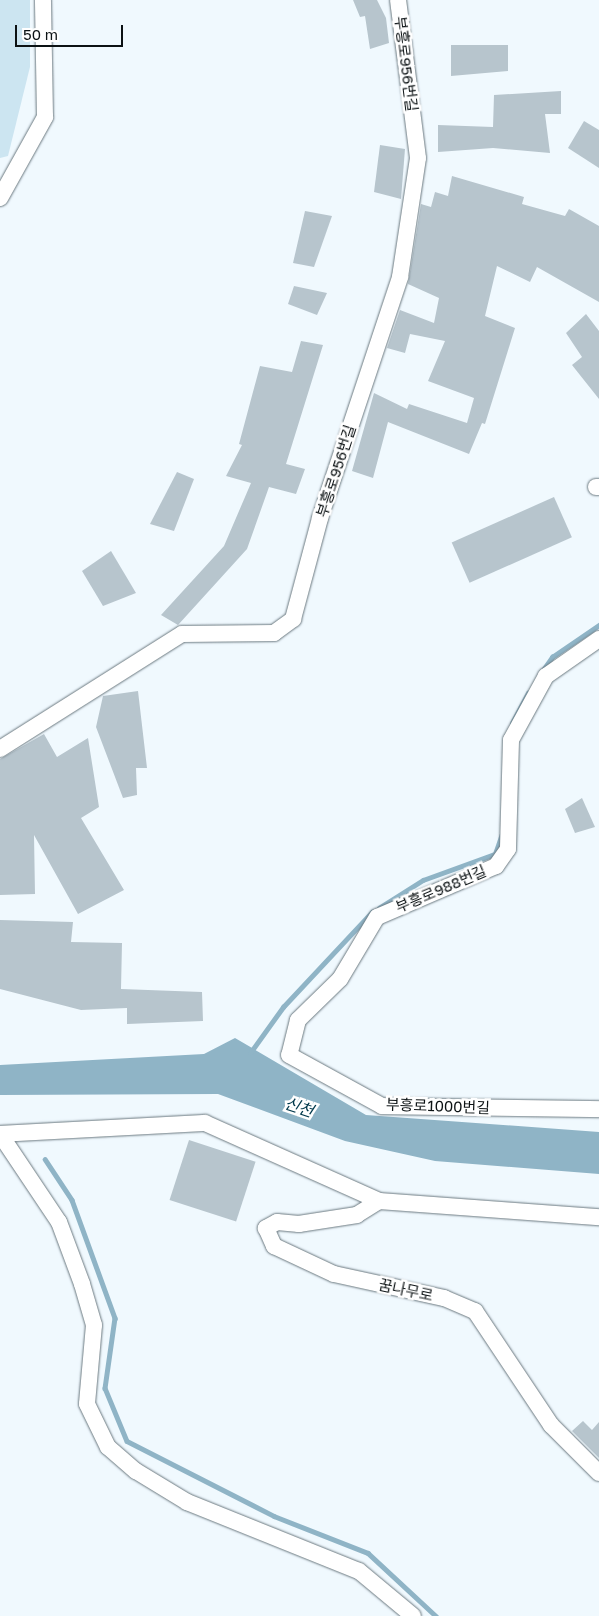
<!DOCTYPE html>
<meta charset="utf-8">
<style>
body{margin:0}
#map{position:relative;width:599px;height:1616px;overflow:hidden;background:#f0f9fe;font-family:"Golos Text","Noto Sans KR",sans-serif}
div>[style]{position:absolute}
.green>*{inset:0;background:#cce5f1}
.water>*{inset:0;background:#8fb4c6}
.stream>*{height:4.5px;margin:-2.25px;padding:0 2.25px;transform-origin:2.25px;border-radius:2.25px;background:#8fb4c6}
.building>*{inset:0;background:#b7c5cd;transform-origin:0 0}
.roads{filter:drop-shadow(0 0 1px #6b7980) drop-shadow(0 0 1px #6b7980)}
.minor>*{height:16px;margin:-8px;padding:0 8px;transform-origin:8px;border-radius:8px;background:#fff}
span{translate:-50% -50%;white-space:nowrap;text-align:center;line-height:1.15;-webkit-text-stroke:5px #fff;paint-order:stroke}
.street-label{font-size:15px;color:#0c1214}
.water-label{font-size:16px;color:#00384b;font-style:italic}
.scale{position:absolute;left:15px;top:25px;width:108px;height:22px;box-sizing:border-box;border:2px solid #0c1214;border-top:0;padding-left:6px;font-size:15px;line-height:18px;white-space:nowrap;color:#0c1214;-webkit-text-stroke:4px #fff;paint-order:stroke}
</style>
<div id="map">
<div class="green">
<div style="clip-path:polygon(0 0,30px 0,30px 67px,8px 156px,0 158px)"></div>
</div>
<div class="water">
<div style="clip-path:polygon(235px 1038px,366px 1115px,599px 1132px,599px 1174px,435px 1161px,345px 1141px,218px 1094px,0 1095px,0 1065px,204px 1054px)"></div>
</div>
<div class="stream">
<div style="left:543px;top:670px;width:16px;rotate:-55deg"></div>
<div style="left:552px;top:657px;width:57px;rotate:-34.2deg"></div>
<div style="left:512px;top:723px;width:34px;rotate:-62deg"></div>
<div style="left:379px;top:908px;width:52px;rotate:-32.5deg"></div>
<div style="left:423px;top:880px;width:77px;rotate:-19.9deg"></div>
<div style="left:495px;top:854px;width:21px;rotate:-71deg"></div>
<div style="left:250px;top:1053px;width:57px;rotate:-54.3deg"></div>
<div style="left:283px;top:1007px;width:130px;rotate:-46.9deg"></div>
<div style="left:45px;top:1159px;width:49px;rotate:56.6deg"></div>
<div style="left:72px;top:1200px;width:126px;rotate:70deg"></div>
<div style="left:115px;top:1318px;width:71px;rotate:98.1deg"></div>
<div style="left:105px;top:1388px;width:57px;rotate:67.5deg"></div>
<div style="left:127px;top:1441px;width:165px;rotate:27deg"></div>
<div style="left:274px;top:1516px;width:101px;rotate:21.5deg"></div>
<div style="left:368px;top:1553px;width:93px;rotate:42.8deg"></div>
</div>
<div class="building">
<div style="clip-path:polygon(353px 0,377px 0,386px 18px,389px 43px,370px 49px,365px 16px,360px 17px)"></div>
<div style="clip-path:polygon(451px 45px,508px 45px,508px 71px,451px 76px)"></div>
<div style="clip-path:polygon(561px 91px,561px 114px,545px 114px,550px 153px,493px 148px,438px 152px,438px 125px,493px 127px,494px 95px)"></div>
<div style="clip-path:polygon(584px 121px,599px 130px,599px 168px,568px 148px)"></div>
<div style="clip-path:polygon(380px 145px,405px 149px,401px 199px,374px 192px)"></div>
<div style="clip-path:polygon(452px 176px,524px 197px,522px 204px,565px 216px,569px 209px,599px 226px,599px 302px,537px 267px,530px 282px,497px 266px,485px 316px,515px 328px,485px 424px,482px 423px,469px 454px,388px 422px,373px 478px,352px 471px,374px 393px,407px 409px,409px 404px,467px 423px,474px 398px,428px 381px,445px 341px,410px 334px,405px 353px,387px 348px,400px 310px,434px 323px,439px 298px,408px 284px,421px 204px,431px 207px,435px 192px,448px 196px)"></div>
<div style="clip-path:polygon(305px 211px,332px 216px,314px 267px,293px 263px)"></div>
<div style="clip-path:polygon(294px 286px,327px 293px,317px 315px,288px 304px)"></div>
<div style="clip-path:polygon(586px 314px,599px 331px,599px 399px,572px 365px,582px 357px,566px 333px)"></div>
<div style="clip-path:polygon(301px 341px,323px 345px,286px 464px,305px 469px,296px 494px,269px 487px,247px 549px,178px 625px,161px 615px,224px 546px,251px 483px,226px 476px,242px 445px,239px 444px,260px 366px,292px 372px)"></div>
<div style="clip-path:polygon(177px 472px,194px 479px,174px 531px,150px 524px)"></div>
<div style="left:554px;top:497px;width:44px;height:112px;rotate:66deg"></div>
<div style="clip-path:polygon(111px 551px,136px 593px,103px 606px,82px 571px)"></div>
<div style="clip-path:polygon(138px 691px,147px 768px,136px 768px,137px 795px,123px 798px,96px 727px,103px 696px)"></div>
<div style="clip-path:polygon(44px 734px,57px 757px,88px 738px,99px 807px,81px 818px,124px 890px,78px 914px,34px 835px,35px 894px,0 895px,0 759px)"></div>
<div style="clip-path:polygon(582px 798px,595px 827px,575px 833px,565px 809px)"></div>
<div style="clip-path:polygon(0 920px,73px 922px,71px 942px,122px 943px,121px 989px,202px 992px,203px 1021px,127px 1024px,127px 1008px,81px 1010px,0 989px)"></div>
<div style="left:189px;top:1140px;width:70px;height:63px;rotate:18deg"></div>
<div style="clip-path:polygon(583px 1421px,592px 1430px,599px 1422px,599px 1458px,572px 1431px)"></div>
</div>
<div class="roads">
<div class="minor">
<div style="left:0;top:198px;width:93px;rotate:-60.9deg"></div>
<div style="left:45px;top:117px;width:117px;rotate:-91deg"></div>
<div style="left:596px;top:487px;width:3px"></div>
<div style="left:599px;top:639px;width:65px;rotate:145.1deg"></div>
<div style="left:546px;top:676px;width:73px;rotate:118.7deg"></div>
<div style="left:511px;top:740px;width:109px;rotate:91.6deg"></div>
<div style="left:508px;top:849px;width:21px;rotate:125deg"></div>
<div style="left:496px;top:866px;width:129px;rotate:156.8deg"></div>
<div style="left:377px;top:917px;width:72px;rotate:120.8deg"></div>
<div style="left:340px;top:979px;width:59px;rotate:135.7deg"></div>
<div style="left:298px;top:1020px;width:36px;rotate:104deg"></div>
<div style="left:289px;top:1055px;width:106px;rotate:28.7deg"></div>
<div style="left:382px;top:1106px;width:217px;rotate:0.8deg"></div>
<div style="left:0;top:749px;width:215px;rotate:-32.3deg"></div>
<div style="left:182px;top:634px;width:92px;rotate:-0.6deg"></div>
<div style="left:274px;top:633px;width:24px;rotate:-36deg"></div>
<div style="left:293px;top:619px;width:105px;rotate:-75deg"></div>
<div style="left:320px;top:518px;width:254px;rotate:-71.6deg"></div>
<div style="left:400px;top:277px;width:120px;rotate:-81.4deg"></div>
<div style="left:418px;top:158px;width:159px;rotate:-97.2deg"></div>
<div style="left:0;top:1134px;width:106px;rotate:56.2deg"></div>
<div style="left:59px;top:1222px;width:66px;rotate:69.6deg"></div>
<div style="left:82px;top:1284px;width:43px;rotate:73.7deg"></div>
<div style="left:94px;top:1325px;width:79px;rotate:95.1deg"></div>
<div style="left:87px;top:1404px;width:48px;rotate:64deg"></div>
<div style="left:108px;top:1447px;width:37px;rotate:41deg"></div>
<div style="left:136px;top:1471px;width:60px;rotate:31.3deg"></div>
<div style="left:187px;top:1502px;width:185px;rotate:21.9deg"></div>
<div style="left:359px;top:1571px;width:70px;rotate:39.8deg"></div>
<div style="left:0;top:1134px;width:205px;rotate:-3.1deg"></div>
<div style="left:205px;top:1123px;width:191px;rotate:24.1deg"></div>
<div style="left:379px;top:1201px;width:221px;rotate:4.2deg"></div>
<div style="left:379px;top:1201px;width:26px;rotate:148deg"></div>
<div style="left:357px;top:1215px;width:59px;rotate:171.2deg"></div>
<div style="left:299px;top:1224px;width:22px;rotate:-175deg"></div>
<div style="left:277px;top:1222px;width:13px;rotate:151deg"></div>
<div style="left:266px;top:1228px;width:20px;rotate:66deg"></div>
<div style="left:274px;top:1246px;width:66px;rotate:25deg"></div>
<div style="left:334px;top:1274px;width:113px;rotate:12.3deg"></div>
<div style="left:444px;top:1298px;width:34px;rotate:23deg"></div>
<div style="left:475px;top:1311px;width:137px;rotate:56.3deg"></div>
<div style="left:551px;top:1425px;width:68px;rotate:45deg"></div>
</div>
</div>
<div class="street-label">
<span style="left:406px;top:64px;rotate:83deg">부흥로956번길</span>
<span style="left:336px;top:471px;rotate:-72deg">부흥로956번길</span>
<span style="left:441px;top:889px;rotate:-23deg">부흥로988번길</span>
<span style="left:438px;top:1106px;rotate:2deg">부흥로1000번길</span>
<span style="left:406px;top:1290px;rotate:12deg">꿈나무로</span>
</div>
<div class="water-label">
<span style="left:299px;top:1107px;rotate:19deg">신천</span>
</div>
<div class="scale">50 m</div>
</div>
